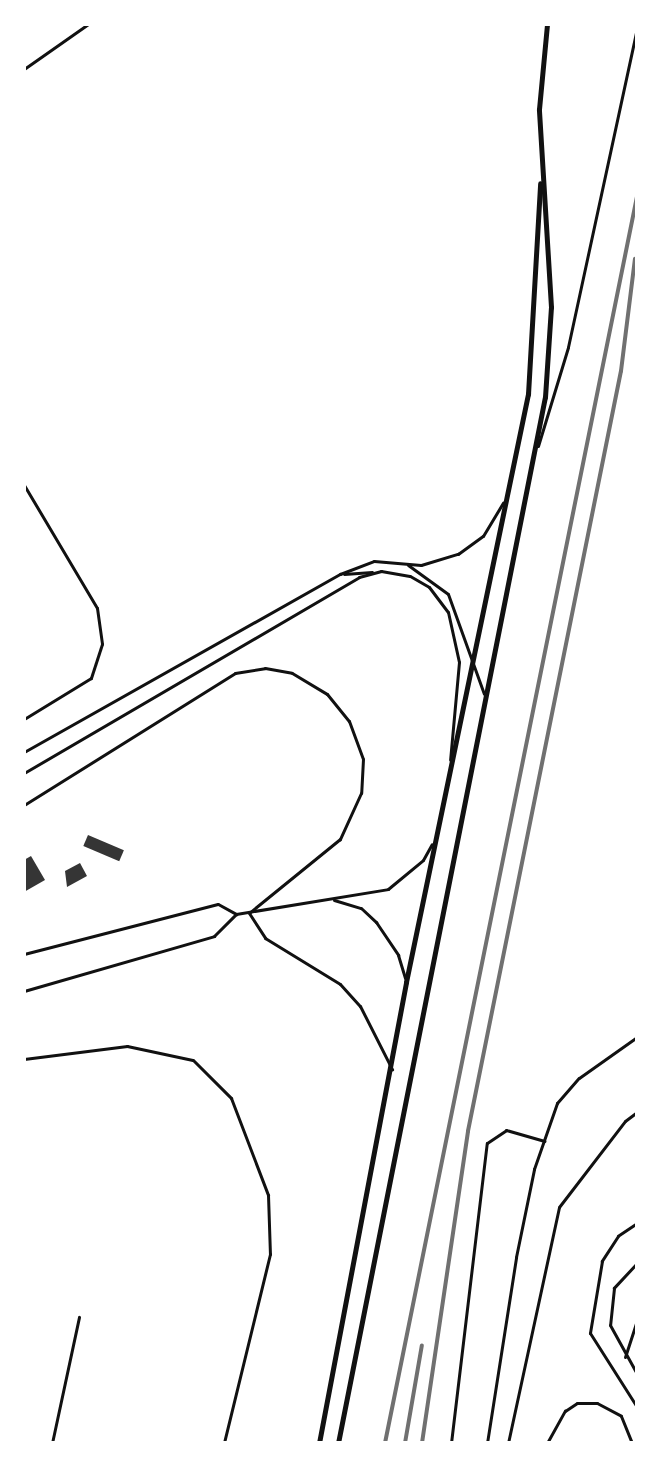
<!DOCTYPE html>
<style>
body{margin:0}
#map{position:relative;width:661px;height:1467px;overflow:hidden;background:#fff;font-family:"PT Sans Narrow",sans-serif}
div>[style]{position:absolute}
.building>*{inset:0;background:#353535;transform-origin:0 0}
.service>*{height:3px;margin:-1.5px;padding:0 1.5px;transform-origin:1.5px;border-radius:1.5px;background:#111}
.minor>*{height:5px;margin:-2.5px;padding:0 2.5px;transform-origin:2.5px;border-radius:2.5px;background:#111}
.rail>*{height:4px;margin:-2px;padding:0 2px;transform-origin:2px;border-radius:2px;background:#707070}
span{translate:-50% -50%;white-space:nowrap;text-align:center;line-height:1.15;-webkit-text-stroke:8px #fff;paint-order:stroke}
.frame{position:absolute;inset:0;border:26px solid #fff;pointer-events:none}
</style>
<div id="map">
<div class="building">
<div style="left:88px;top:835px;width:39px;height:12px;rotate:23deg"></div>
<div style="clip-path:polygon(31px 856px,45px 880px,24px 892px,24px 860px)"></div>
<div style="clip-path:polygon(80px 863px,87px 876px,67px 887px,65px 871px)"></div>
</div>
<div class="service">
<div style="left:24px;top:69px;width:78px;rotate:-35.1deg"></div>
<div style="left:538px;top:446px;width:103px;rotate:-73.1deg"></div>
<div style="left:568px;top:347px;width:327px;rotate:-77.8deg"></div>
<div style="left:24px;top:485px;width:143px;rotate:59.3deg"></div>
<div style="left:97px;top:608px;width:36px;rotate:82deg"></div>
<div style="left:102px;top:644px;width:36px;rotate:108deg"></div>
<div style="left:91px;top:678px;width:79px;rotate:148.5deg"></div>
<div style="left:408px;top:565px;width:49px;rotate:35.9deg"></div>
<div style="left:448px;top:594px;width:106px;rotate:70.2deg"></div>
<div style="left:344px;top:574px;width:28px;rotate:-4deg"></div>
<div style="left:24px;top:752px;width:363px;rotate:-29.4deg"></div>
<div style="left:340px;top:574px;width:36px;rotate:-21deg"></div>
<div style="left:374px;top:561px;width:47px;rotate:4.9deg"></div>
<div style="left:421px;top:565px;width:39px;rotate:-17deg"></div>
<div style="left:458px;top:554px;width:31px;rotate:-36deg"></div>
<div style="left:483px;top:536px;width:39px;rotate:-59deg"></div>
<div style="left:24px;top:773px;width:388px;rotate:-30.3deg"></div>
<div style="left:359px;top:577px;width:23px;rotate:-15deg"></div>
<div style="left:381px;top:571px;width:29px;rotate:10deg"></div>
<div style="left:410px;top:576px;width:22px;rotate:30deg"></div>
<div style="left:429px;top:587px;width:31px;rotate:53deg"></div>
<div style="left:448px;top:612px;width:51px;rotate:77.6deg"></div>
<div style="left:459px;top:662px;width:98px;rotate:95.2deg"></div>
<div style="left:24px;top:805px;width:249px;rotate:-32deg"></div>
<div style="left:235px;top:673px;width:30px;rotate:-9deg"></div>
<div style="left:265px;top:668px;width:27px;rotate:10deg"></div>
<div style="left:292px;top:673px;width:41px;rotate:31deg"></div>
<div style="left:327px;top:694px;width:35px;rotate:51deg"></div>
<div style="left:349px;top:721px;width:40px;rotate:69.8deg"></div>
<div style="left:363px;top:759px;width:34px;rotate:93deg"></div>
<div style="left:361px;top:793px;width:51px;rotate:114.5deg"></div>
<div style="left:340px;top:839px;width:117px;rotate:140.9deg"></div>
<div style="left:249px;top:913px;width:30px;rotate:57deg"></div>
<div style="left:265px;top:938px;width:88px;rotate:31.5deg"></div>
<div style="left:340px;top:984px;width:30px;rotate:48deg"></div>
<div style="left:360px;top:1006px;width:71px;rotate:63.1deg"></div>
<div style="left:334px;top:900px;width:28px;rotate:17deg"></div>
<div style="left:361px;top:908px;width:21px;rotate:43deg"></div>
<div style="left:376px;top:922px;width:40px;rotate:56deg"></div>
<div style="left:398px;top:955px;width:24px;rotate:73deg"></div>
<div style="left:24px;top:954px;width:200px;rotate:-14.5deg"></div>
<div style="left:218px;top:904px;width:21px;rotate:29deg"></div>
<div style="left:24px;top:991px;width:198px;rotate:-16.1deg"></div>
<div style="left:214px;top:936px;width:31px;rotate:-45deg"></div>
<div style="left:236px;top:914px;width:154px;rotate:-9.3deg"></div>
<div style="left:388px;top:889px;width:45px;rotate:-39.6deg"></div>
<div style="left:423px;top:860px;width:18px;rotate:-61deg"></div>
<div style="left:24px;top:1059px;width:104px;rotate:-7.2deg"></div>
<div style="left:127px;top:1046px;width:67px;rotate:12deg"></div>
<div style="left:193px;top:1060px;width:54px;rotate:45deg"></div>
<div style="left:231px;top:1098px;width:104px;rotate:69.1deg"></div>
<div style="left:268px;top:1195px;width:59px;rotate:88.1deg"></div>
<div style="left:270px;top:1254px;width:195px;rotate:103.7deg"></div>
<div style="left:637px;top:1223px;width:23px;rotate:146deg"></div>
<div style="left:618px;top:1236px;width:30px;rotate:123deg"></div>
<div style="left:602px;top:1261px;width:73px;rotate:99.5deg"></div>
<div style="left:590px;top:1333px;width:88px;rotate:57.6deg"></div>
<div style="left:637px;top:1263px;width:34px;rotate:133deg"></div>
<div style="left:614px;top:1288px;width:37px;rotate:96deg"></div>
<div style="left:610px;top:1325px;width:56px;rotate:61.1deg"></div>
<div style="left:625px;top:1357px;width:40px;rotate:-72deg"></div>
<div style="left:52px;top:1443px;width:129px;rotate:-77.9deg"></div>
<div style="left:451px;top:1443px;width:302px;rotate:-83.2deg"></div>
<div style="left:487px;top:1143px;width:23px;rotate:-34deg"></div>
<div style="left:506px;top:1130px;width:40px;rotate:16deg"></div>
<div style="left:487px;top:1443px;width:188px;rotate:-81.1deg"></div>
<div style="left:516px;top:1257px;width:90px;rotate:-78.4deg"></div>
<div style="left:534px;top:1169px;width:70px;rotate:-70.8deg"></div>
<div style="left:557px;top:1103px;width:33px;rotate:-49deg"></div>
<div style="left:579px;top:1078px;width:71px;rotate:-35.3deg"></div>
<div style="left:508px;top:1443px;width:241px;rotate:-77.8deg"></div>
<div style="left:559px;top:1207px;width:108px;rotate:-52.5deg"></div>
<div style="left:625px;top:1121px;width:15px;rotate:-37deg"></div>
<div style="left:547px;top:1443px;width:37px;rotate:-61deg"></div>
<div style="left:565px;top:1411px;width:14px;rotate:-34deg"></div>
<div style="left:577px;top:1403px;width:20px"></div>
<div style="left:597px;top:1403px;width:27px;rotate:28deg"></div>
<div style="left:621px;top:1416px;width:29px;rotate:68deg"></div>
</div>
<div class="minor">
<div style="left:319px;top:1443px;width:469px;rotate:-79.3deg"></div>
<div style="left:406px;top:982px;width:601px;rotate:-78.28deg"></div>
<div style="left:528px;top:394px;width:211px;rotate:-86.7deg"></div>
<div style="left:338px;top:1443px;width:1066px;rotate:-78.81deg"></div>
<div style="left:545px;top:397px;width:90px;rotate:-86.2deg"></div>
<div style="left:551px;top:307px;width:198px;rotate:-93.5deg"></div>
<div style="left:539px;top:109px;width:85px;rotate:-84.6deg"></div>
</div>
<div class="rail">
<div style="left:385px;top:1443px;width:1271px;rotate:-78.57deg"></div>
<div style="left:405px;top:1443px;width:99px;rotate:-80.2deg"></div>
<div style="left:422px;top:1443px;width:315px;rotate:-81.6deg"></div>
<div style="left:468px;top:1131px;width:775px;rotate:-78.62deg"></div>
<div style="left:621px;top:371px;width:113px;rotate:-82.9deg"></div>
</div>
<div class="frame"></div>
</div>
